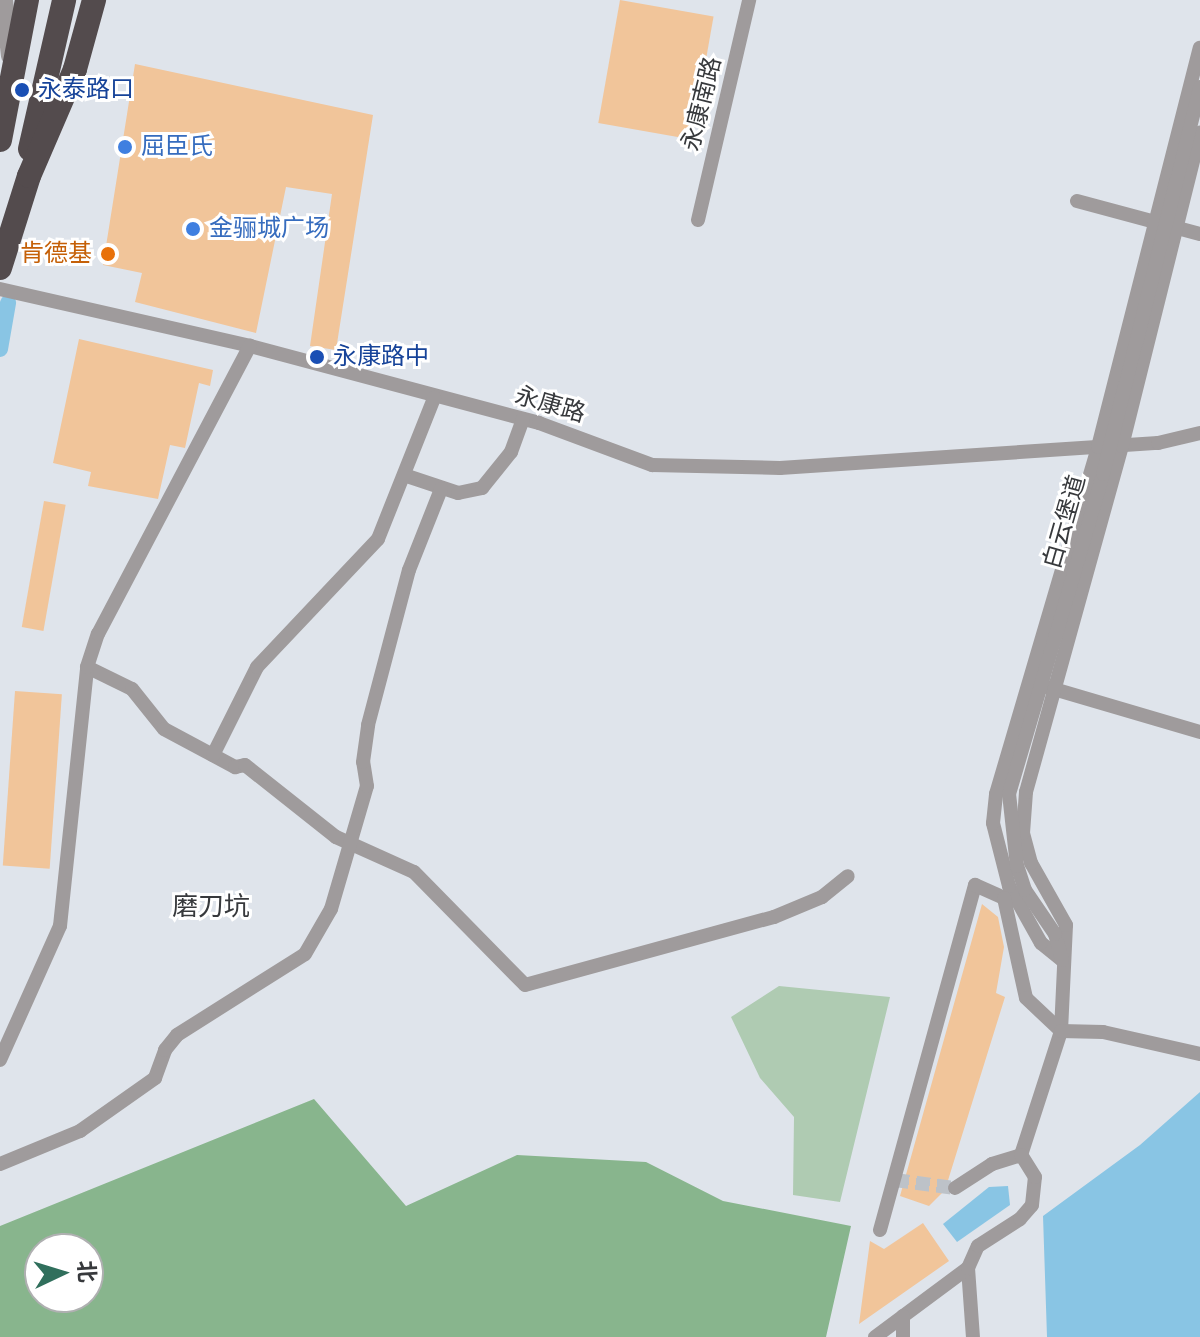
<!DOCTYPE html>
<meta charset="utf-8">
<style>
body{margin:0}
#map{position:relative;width:1200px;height:1337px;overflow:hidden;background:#dfe4eb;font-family:Roboto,"Noto Sans SC",sans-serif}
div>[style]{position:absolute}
.green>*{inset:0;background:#afcbb2}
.forest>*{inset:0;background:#88b58d}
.water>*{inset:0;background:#89c5e4}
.canal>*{height:16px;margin:-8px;padding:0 8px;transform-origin:8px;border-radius:8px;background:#89c5e4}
.building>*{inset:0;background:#f1c59a;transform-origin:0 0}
.minor-tunnel>*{height:14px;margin-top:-7px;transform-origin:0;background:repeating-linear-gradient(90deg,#bdc2c8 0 14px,transparent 0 21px)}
.minor>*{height:14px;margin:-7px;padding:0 7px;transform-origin:7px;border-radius:7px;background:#9f9b9c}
.tertiary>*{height:18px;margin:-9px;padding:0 9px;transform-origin:9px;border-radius:9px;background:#9f9b9c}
.motorway>*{height:24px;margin:-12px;padding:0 12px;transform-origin:12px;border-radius:12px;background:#534b4d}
.minor-bridge>*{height:14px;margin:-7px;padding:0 7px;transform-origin:7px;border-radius:7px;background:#9f9b9c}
.dots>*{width:22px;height:22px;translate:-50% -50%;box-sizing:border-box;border:4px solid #fff;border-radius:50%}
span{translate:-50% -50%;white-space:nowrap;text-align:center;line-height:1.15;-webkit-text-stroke:6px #fff;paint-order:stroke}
.transit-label{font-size:24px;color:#164399}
.left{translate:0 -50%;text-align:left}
.street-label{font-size:24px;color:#37393c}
.shop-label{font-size:24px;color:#366cbe}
.food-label{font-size:24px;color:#c56008}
.right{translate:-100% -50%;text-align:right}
.neighbourhood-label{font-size:26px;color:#37393c}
.north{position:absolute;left:24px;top:1233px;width:80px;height:80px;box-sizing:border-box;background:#fff;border:2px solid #afb0b1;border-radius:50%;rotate:86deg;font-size:22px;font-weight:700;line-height:32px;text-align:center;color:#37393c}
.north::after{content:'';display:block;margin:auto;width:28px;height:36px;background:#306f5c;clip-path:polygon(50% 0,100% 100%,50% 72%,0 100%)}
</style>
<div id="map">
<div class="green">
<div style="clip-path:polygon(779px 986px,890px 997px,840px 1202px,793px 1195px,794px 1117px,760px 1078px,731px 1017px)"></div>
</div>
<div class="forest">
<div style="clip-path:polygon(evenodd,314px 1099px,406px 1206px,517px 1155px,646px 1162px,723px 1201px,851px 1226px,826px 1337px,0 1337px,0 1226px,314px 1099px,40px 1249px,88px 1249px,88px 1297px,40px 1297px,40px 1249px)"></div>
</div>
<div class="water">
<div style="clip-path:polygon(1200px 1092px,1200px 1337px,1047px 1337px,1043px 1216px,1140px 1145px)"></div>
<div style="clip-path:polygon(1008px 1186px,1010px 1205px,957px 1242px,943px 1224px,989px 1187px)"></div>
</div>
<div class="canal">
<div style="left:0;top:349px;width:47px;rotate:-80.1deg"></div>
</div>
<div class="building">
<div style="left:620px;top:0;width:95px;height:125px;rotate:10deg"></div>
<div style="clip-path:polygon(135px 64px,373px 115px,336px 350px,310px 346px,332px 194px,286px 187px,256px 333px,135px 302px,142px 273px,103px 265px)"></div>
<div style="clip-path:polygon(79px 339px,213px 370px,210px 386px,199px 383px,185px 448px,170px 445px,158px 499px,88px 486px,91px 472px,53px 463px)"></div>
<div style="left:44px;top:501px;width:22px;height:128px;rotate:10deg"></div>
<div style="left:15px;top:691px;width:47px;height:175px;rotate:4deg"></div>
<div style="clip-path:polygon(982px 904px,998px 917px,1004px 947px,996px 993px,1005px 997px,945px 1190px,929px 1206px,900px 1196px)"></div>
<div style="clip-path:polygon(923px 1223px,949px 1261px,859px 1324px,870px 1241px,884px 1249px)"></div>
</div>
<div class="minor-tunnel">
<div style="left:895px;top:1180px;width:61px;rotate:7.6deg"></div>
</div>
<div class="minor">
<div style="left:1077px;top:201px;width:127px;rotate:15deg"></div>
<div style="left:698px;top:220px;width:226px;rotate:-76.9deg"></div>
<div style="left:0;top:289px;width:256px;rotate:12.8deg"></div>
<div style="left:250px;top:346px;width:299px;rotate:14.9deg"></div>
<div style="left:539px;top:423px;width:121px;rotate:20.4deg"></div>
<div style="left:652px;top:465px;width:128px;rotate:1.3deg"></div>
<div style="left:780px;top:468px;width:379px;rotate:-3.8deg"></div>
<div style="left:1158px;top:443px;width:43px;rotate:-13.4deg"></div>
<div style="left:404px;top:475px;width:57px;rotate:18.4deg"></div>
<div style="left:458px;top:493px;width:25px;rotate:-12deg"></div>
<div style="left:482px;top:488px;width:46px;rotate:-51.1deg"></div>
<div style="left:511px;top:452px;width:35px;rotate:-70deg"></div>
<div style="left:87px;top:667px;width:50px;rotate:26.1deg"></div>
<div style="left:132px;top:689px;width:51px;rotate:51.3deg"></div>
<div style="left:164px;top:729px;width:81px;rotate:28.2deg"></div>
<div style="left:235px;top:767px;width:10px;rotate:-11deg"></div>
<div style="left:245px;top:765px;width:116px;rotate:38.4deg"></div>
<div style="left:336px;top:837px;width:85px;rotate:24.2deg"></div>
<div style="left:414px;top:872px;width:158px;rotate:45.5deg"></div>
<div style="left:525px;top:985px;width:258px;rotate:-15.3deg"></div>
<div style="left:774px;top:917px;width:52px;rotate:-22.6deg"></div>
<div style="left:822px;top:897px;width:33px;rotate:-39deg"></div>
<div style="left:1047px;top:687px;width:159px;rotate:16.4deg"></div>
<div style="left:213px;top:755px;width:98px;rotate:-63.4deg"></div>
<div style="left:257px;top:667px;width:176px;rotate:-46.6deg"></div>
<div style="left:378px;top:539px;width:152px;rotate:-68.3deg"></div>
<div style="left:1062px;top:960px;width:27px;rotate:-141deg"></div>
<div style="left:1041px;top:943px;width:65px;rotate:-119.3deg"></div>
<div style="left:1009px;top:886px;width:65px;rotate:-104.3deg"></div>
<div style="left:993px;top:823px;width:29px;rotate:-84deg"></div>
<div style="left:996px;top:794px;width:362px;rotate:-73.6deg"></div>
<div style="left:1098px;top:447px;width:412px;rotate:-75.7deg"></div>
<div style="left:0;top:1060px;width:147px;rotate:-65.9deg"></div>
<div style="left:60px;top:926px;width:260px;rotate:-84deg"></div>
<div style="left:87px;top:667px;width:35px;rotate:-72deg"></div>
<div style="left:98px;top:634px;width:326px;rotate:-62.2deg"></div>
<div style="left:0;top:1164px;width:87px;rotate:-22.4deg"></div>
<div style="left:80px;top:1131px;width:92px;rotate:-35.2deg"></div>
<div style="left:155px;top:1078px;width:30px;rotate:-70deg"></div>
<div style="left:165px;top:1050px;width:19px;rotate:-51deg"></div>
<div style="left:177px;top:1035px;width:151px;rotate:-32.3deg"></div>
<div style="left:305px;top:954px;width:52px;rotate:-60deg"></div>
<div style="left:331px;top:909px;width:128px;rotate:-73.7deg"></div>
<div style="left:367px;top:786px;width:24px;rotate:-99deg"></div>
<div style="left:363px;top:762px;width:37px;rotate:-82deg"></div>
<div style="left:368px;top:725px;width:160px;rotate:-75.2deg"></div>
<div style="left:409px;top:570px;width:87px;rotate:-68.4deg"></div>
<div style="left:955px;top:1188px;width:44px;rotate:-33deg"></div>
<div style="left:992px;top:1164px;width:30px;rotate:-17deg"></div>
<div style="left:1021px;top:1155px;width:130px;rotate:-72.1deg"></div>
<div style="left:1061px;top:1031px;width:106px;rotate:-87.3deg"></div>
<div style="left:1066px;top:925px;width:71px;rotate:-119.4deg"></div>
<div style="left:1031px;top:863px;width:31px;rotate:-105deg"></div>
<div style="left:1023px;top:833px;width:41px;rotate:-85.8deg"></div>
<div style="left:1026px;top:792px;width:359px;rotate:-74.5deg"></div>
<div style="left:1122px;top:446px;width:323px;rotate:-76deg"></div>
<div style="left:880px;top:1230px;width:358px;rotate:-74.6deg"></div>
<div style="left:975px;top:885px;width:32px;rotate:24deg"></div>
<div style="left:1004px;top:898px;width:102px;rotate:77.6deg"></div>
<div style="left:1026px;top:998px;width:48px;rotate:43.3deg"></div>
<div style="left:1061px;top:1031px;width:42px;rotate:1.4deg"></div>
<div style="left:1103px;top:1032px;width:99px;rotate:12.8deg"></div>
<div style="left:968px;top:1268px;width:69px;rotate:85.9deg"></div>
<div style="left:875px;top:1337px;width:116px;rotate:-36.6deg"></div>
<div style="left:968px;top:1268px;width:24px;rotate:-66deg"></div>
<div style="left:978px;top:1246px;width:50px;rotate:-32.7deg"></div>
<div style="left:1020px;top:1219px;width:18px;rotate:-49deg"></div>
<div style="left:1032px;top:1205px;width:28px;rotate:-84deg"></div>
<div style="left:1035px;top:1177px;width:26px;rotate:-122deg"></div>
<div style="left:903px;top:1337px;width:21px;rotate:-90deg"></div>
</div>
<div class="tertiary">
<div style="left:4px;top:0;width:56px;rotate:83.9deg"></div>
</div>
<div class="motorway">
<div style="left:0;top:140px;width:143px;rotate:-79.1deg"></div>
<div style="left:30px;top:149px;width:153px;rotate:-77.1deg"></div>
<div style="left:0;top:268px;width:96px;rotate:-72.5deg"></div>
<div style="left:29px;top:176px;width:116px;rotate:-66.7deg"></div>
<div style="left:75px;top:69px;width:72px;rotate:-74.6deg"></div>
</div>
<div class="minor-bridge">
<div style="left:1062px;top:960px;width:27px;rotate:-105deg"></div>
<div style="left:1055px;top:934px;width:53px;rotate:-124.3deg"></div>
<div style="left:1025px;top:890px;width:25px;rotate:-108deg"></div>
<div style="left:1017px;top:866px;width:72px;rotate:-96.3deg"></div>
<div style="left:1009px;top:794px;width:334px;rotate:-73.6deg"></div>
<div style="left:1103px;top:474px;width:399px;rotate:-75.9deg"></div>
</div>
<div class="dots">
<div style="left:22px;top:90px;background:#1a4fb4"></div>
<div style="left:125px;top:147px;background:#3f7fe0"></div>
<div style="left:193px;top:229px;background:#3f7fe0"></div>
<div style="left:108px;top:254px;background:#e8710a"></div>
<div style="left:317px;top:357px;background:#1a4fb4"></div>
</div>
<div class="transit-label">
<span class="left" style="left:38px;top:90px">永泰路口</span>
<span class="left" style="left:333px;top:357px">永康路中</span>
</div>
<div class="street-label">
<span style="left:702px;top:104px;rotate:-76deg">永康南路</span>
<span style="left:550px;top:405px;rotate:16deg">永康路</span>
<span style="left:1065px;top:522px;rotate:-74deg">白云堡道</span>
</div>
<div class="shop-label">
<span class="left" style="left:141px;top:147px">屈臣氏</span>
<span class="left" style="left:209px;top:229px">金骊城广场</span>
</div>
<div class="food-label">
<span class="right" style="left:92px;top:254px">肯德基</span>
</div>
<div class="neighbourhood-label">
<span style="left:211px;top:907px">磨刀坑</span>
</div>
<div class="north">北</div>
</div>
